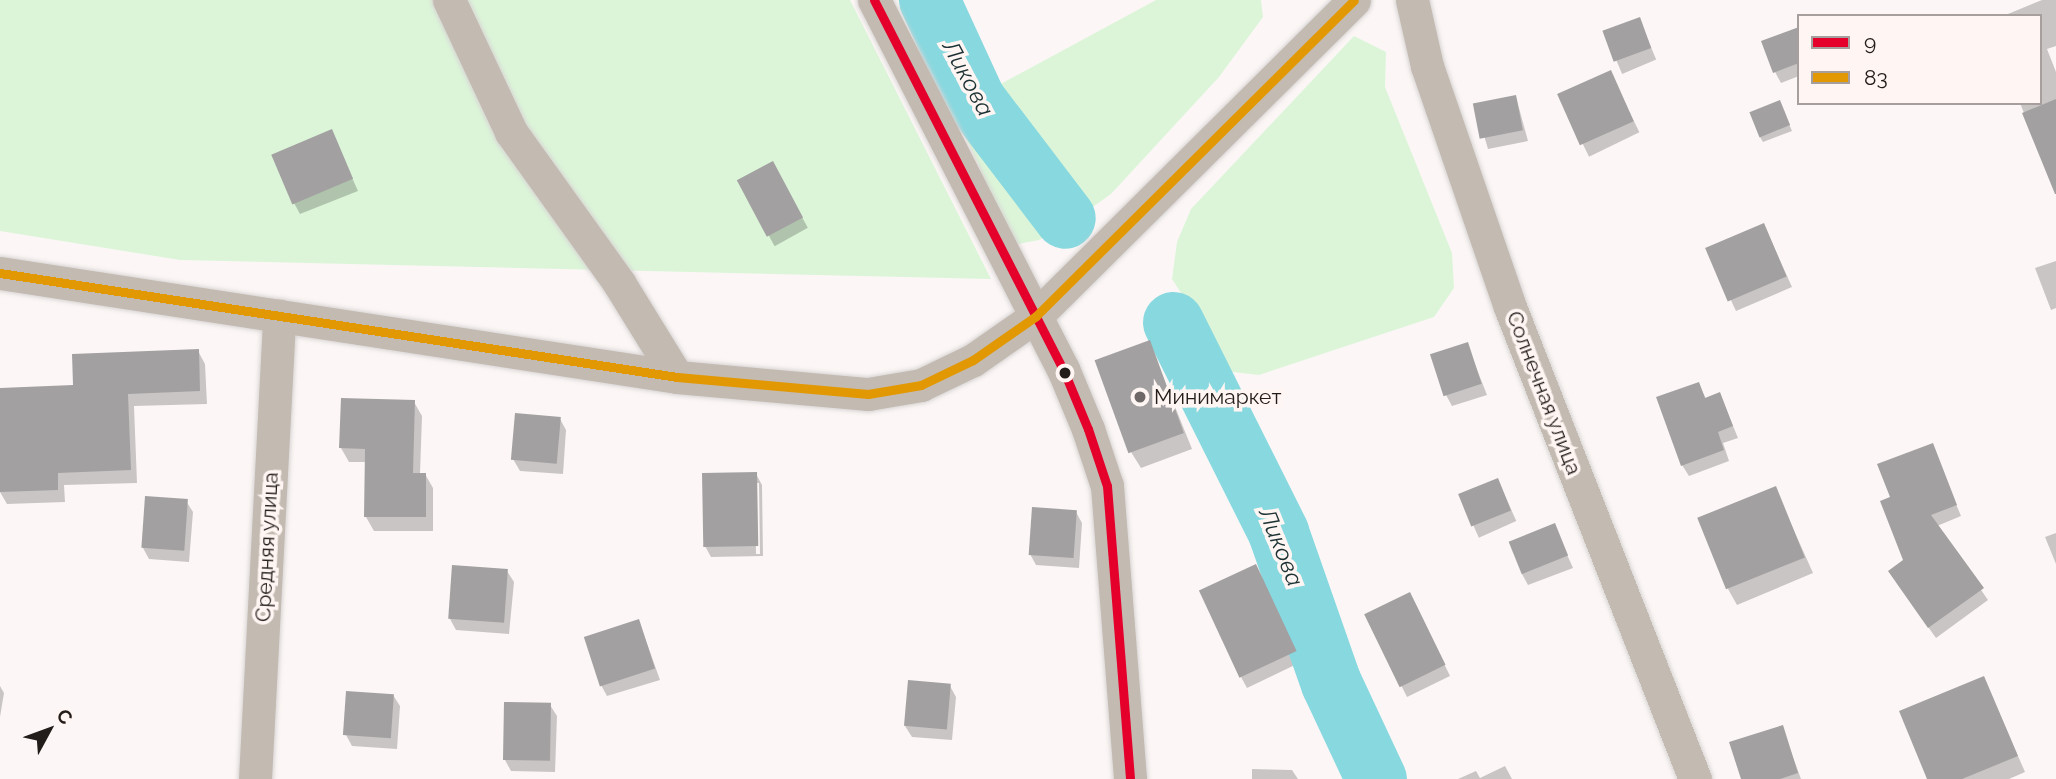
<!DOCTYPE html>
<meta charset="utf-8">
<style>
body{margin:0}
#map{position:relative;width:2056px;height:779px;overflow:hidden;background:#fcf7f6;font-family:Raleway,sans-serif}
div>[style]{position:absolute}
.green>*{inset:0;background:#dcf5d9}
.shadow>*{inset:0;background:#0003;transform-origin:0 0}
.river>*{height:61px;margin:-30.5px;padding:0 30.5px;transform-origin:30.5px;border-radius:30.5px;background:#88d8e0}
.building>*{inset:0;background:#a2a0a1;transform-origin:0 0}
.roads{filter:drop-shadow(0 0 2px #d8d5d4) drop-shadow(0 0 2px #d8d5d4)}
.minor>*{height:33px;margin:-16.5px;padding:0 16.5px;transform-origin:16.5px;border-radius:16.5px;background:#c3bab2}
.bus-1>*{height:9px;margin:-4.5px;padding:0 4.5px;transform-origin:4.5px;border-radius:4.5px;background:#e4002b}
.bus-2>*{height:9px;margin:-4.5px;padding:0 4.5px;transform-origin:4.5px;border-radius:4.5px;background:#e29803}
.dots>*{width:19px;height:19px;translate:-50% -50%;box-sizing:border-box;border:4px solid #fff6f3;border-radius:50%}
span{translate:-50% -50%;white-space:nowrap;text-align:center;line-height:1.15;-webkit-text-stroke:7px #fff6f3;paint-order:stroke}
.street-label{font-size:21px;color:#221d1b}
.poi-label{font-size:21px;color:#221d1b}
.left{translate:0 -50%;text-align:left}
.water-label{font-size:23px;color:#1c3133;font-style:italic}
.legend{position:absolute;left:1797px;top:14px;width:245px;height:91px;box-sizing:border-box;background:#fff6f3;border:2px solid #a79f9d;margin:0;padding:9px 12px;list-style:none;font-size:21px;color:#221d1b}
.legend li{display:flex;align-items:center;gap:14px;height:35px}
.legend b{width:35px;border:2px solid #a79f9d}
.north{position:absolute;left:14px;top:695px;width:70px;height:70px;-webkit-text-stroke:5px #fff6f3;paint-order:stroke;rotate:49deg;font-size:19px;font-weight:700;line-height:28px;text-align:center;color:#221d1b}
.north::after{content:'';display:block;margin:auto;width:24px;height:32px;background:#221d1b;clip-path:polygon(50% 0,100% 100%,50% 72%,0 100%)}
</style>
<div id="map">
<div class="green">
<div style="clip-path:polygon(0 0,850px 0,991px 279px,180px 260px,0 231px)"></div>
<div style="clip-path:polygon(898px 0,944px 0,975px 63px,995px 87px,1156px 0,1261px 0,1263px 17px,1219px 77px,1111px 194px,1066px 226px,1039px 240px,1009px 246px,978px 163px)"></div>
<div style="clip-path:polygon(1354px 36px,1386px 52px,1385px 87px,1452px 253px,1454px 288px,1434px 317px,1259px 375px,1224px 371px,1197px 347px,1192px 310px,1172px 279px,1177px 242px,1191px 209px)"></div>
</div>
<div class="shadow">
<div style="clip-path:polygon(2042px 0,2056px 0,2056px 46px,2047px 49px,2056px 72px,2056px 160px,2040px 153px,2020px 103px,2040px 103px,2040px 16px,2003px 16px)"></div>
<div style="left:1639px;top:19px;width:44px;height:37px;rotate:67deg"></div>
<div style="clip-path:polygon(1799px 28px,1799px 76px,1781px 83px,1775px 72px)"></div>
<div style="left:1610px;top:72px;width:67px;height:56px;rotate:64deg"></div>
<div style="clip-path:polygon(1516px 97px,1528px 141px,1488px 149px,1475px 105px)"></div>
<div style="clip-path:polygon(1782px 107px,1792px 131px,1763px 142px,1760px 137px)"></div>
<div style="clip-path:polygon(331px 131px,358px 191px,300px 214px,294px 203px)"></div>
<div style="left:772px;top:163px;width:74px;height:38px;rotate:61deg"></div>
<div style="clip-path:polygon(1769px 236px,1792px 287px,1736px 311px,1707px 249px)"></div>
<div style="clip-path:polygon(2056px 261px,2056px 308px,2051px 310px,2035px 268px)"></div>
<div style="clip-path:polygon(1149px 342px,1192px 449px,1141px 468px,1131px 452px)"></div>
<div style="clip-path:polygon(1467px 344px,1487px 395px,1452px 406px,1446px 395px)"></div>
<div style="clip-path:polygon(198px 351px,205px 364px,207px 404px,134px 406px,137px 483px,64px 485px,65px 502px,7px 504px,0 492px,0 389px,75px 387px)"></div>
<div style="clip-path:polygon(1699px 384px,1706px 399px,1720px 394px,1738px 438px,1723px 443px,1729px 461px,1689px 476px,1682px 465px)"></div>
<div style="clip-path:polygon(414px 402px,422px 416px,420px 474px,425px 474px,433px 488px,433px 531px,374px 531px,366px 517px,366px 462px,349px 462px,341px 448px)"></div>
<div style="clip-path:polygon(560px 419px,566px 430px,563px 474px,520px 471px,513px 459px)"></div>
<div style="clip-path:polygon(1932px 446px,1961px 516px,1937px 526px,1988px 600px,1936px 638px,1896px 582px,1905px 561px,1892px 498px)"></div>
<div style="clip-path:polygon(evenodd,756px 474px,762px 485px,763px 556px,711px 557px,705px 546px,756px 474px,755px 483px,759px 483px,760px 554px,756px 554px,755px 483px)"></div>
<div style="left:1498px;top:480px;width:45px;height:41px;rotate:66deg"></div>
<div style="clip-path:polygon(1775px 488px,1813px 573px,1737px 605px,1728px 589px)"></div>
<div style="clip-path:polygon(186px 501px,193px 512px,189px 562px,149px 559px,143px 548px)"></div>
<div style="clip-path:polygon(1076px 512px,1082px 523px,1079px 568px,1036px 565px,1030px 554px)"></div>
<div style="clip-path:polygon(1554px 525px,1573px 568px,1528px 585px,1522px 574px)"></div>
<div style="clip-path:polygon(2056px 533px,2056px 564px,2045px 537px)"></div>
<div style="clip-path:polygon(507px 571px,514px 582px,509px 634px,456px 630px,450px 619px)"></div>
<div style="clip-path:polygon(1262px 577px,1301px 662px,1247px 688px,1241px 677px)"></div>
<div style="clip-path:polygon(1416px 605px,1450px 676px,1407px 697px,1366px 615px)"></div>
<div style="clip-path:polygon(639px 621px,660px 680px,607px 696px,601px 685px)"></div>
<div style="clip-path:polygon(1984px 678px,2025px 772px,2009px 779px,1929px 779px)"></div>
<div style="clip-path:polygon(0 686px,4px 693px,0 717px)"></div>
<div style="clip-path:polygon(950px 686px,956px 697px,952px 740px,912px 737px,905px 726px)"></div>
<div style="clip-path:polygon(393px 695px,400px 706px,397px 749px,352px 746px,346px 735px)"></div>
<div style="clip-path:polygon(550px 705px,557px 716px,555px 772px,511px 771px,505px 760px)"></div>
<div style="clip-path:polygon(1782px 727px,1801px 779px,1743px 779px)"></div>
<div style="clip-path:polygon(1505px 766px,1512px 779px,1458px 779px,1476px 771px,1480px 778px)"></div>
<div style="clip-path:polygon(1252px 769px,1292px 770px,1298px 779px,1252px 779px)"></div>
</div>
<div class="river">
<div style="left:929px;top:0;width:110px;rotate:65.3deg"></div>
<div style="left:975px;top:100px;width:148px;rotate:52.7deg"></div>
<div style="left:1173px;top:322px;width:235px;rotate:63.4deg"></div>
<div style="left:1278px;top:532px;width:160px;rotate:70.7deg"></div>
<div style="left:1331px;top:683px;width:106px;rotate:64.9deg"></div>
</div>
<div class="building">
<div style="left:1640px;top:17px;width:33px;height:40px;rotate:70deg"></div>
<div style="clip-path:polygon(1799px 27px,1799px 63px,1773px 73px,1761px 41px)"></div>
<div style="left:1611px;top:70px;width:56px;height:59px;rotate:66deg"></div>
<div style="left:1516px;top:95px;width:36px;height:44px;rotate:79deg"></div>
<div style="clip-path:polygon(2056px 99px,2056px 194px,2055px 194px,2022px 113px)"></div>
<div style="left:1780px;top:100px;width:27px;height:33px;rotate:68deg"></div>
<div style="left:332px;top:129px;width:54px;height:66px;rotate:67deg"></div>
<div style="left:773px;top:161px;width:64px;height:41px;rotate:62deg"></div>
<div style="left:1764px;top:223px;width:58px;height:64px;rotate:67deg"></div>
<div style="left:1150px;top:340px;width:99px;height:59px;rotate:70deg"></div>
<div style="left:1468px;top:342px;width:44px;height:40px;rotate:72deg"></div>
<div style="clip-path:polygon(199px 349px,200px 391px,128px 394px,131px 470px,58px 473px,58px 490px,0 492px,0 388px,73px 385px,72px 354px)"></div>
<div style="clip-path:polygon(1699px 382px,1705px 398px,1720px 392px,1733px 426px,1718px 432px,1724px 450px,1681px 466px,1656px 397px)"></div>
<div style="clip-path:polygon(341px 398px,415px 400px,413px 473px,426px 473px,426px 517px,364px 517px,365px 449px,339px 448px)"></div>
<div style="left:515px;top:413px;width:46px;height:47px;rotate:5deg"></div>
<div style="clip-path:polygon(1933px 443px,1957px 505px,1931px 515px,1984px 588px,1928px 628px,1888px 571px,1903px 560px,1880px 501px,1890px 497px,1877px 464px)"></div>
<div style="left:757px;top:472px;width:74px;height:55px;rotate:89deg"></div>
<div style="left:1498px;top:478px;width:35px;height:43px;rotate:68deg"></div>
<div style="left:1776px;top:486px;width:77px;height:85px;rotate:68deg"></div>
<div style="left:145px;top:496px;width:43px;height:52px;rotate:4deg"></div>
<div style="left:1032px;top:507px;width:45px;height:48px;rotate:4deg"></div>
<div style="left:1555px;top:523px;width:35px;height:50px;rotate:68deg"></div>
<div style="left:1256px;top:564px;width:96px;height:63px;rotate:65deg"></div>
<div style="left:452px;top:565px;width:56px;height:54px;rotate:4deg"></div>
<div style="left:1410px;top:592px;width:81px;height:51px;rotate:64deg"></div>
<div style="left:639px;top:619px;width:52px;height:58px;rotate:72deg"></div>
<div style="clip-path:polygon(1984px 676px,2018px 756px,1962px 779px,1927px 779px,1899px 711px)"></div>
<div style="left:908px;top:680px;width:43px;height:46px;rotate:5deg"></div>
<div style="left:346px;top:691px;width:48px;height:44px;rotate:4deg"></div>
<div style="left:504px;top:702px;width:47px;height:58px;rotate:1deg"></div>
<div style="clip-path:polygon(1783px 725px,1798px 773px,1780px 779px,1741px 779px,1729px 742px)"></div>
</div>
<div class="roads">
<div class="minor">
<div style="left:449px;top:0;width:146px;rotate:64.8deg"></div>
<div style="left:511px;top:132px;width:186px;rotate:54.4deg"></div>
<div style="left:619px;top:283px;width:110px;rotate:58.3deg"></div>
<div style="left:874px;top:0;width:415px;rotate:62.9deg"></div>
<div style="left:1063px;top:369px;width:65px;rotate:67.4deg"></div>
<div style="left:1088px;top:429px;width:60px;rotate:71.6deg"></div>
<div style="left:1107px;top:486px;width:294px;rotate:85.5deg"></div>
<div style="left:1412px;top:0;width:68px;rotate:77.2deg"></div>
<div style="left:1427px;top:66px;width:255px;rotate:71deg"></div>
<div style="left:1510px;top:307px;width:507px;rotate:68.6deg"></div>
<div style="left:0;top:273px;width:685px;rotate:8.73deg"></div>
<div style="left:677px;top:377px;width:192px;rotate:5.1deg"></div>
<div style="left:868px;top:394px;width:54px;rotate:-9.6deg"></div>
<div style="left:921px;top:385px;width:58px;rotate:-25.7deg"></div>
<div style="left:973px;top:360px;width:77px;rotate:-34.9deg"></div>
<div style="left:1036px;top:316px;width:448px;rotate:-44.8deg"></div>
<div style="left:255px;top:779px;width:464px;rotate:-87deg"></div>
</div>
</div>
<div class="bus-1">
<div style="left:874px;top:0;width:415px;rotate:62.9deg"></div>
<div style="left:1063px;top:369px;width:65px;rotate:67.4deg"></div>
<div style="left:1088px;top:429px;width:60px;rotate:71.6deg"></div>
<div style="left:1107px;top:486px;width:294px;rotate:85.5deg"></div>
</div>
<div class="bus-2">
<div style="left:0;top:273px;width:685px;rotate:8.73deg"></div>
<div style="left:677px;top:377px;width:192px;rotate:5.1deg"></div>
<div style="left:868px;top:394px;width:54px;rotate:-9.6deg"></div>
<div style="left:921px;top:385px;width:58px;rotate:-25.7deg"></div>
<div style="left:973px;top:360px;width:77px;rotate:-34.9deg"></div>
<div style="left:1036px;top:316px;width:448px;rotate:-44.8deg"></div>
</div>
<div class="dots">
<div style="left:1065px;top:373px;background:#221d1b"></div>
<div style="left:1140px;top:397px;background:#6e6968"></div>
</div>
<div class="street-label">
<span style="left:1544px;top:393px;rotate:69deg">Солнечная улица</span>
<span style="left:267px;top:547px;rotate:-87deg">Средняя улица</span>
</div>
<div class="poi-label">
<span class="left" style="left:1154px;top:397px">Минимаркет</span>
</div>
<div class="water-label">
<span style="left:968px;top:78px;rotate:62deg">Ликова</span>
<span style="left:1281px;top:547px;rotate:68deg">Ликова</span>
</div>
<ul class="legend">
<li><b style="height:9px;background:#e4002b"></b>9</li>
<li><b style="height:9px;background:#e29803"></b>83</li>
</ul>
<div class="north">С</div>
</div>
